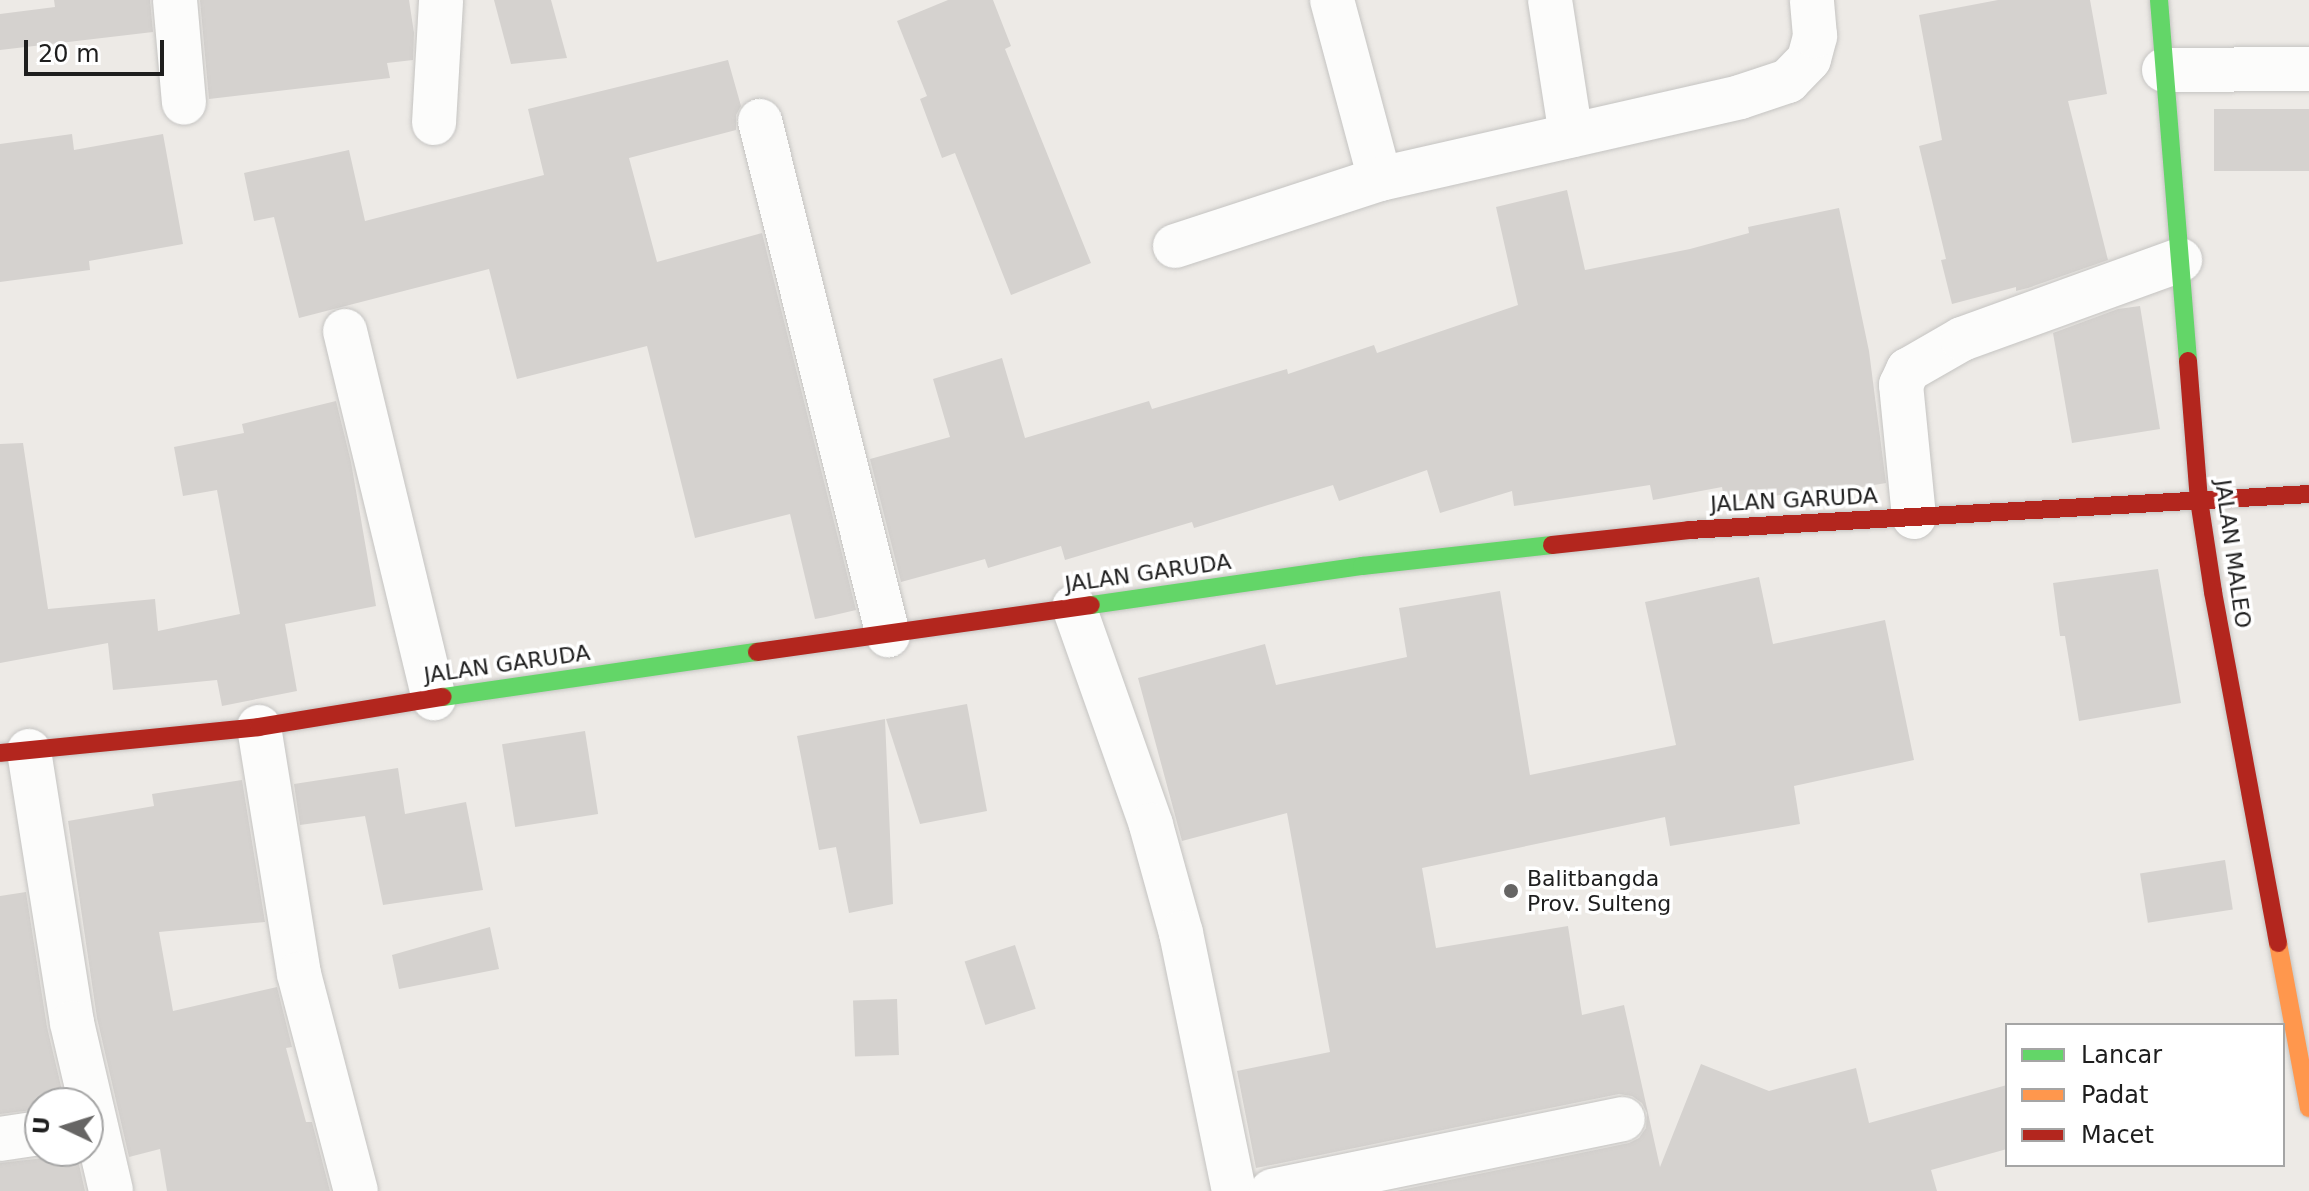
<!DOCTYPE html>
<style>
body{margin:0}
#map{position:relative;width:2309px;height:1191px;overflow:hidden;background:#edeae6;font-family:"DejaVu Sans",sans-serif}
div>[style]{position:absolute}
.building>*{inset:0;background:#d5d2cf;transform-origin:0 0}
.roads{filter:drop-shadow(0 0 2px #c5c4c2) drop-shadow(0 0 2px #c5c4c2)}
.street>*{height:44px;margin:-22px;padding:0 22px;transform-origin:22px;border-radius:22px;background:#fcfcfb}
.fast>*{height:18px;margin:-9px;padding:0 9px;transform-origin:9px;border-radius:9px;background:#63d668}
.slow>*{height:18px;margin:-9px;padding:0 9px;transform-origin:9px;border-radius:9px;background:#ff974d}
.jam>*{height:18px;margin:-9px;padding:0 9px;transform-origin:9px;border-radius:9px;background:#b3261e}
.dots>*{width:22px;height:22px;translate:-50% -50%;box-sizing:border-box;border:4px solid #fff;border-radius:50%}
span{translate:-50% -50%;white-space:nowrap;text-align:center;line-height:1.15;-webkit-text-stroke:7px #fff;paint-order:stroke}
.street-label{font-size:22px;color:#1e1e1e}
.poi-label{font-size:22px;color:#1e1e1e}
.left{translate:0 -50%;text-align:left}
.legend{position:absolute;left:2005px;top:1023px;width:280px;height:144px;box-sizing:border-box;background:#fff;border:2px solid #a5a5a5;margin:0;padding:10px 14px;list-style:none;font-size:24px;color:#1e1e1e}
.legend li{display:flex;align-items:center;gap:16px;height:40px}
.legend b{width:40px;border:2px solid #a5a5a5}
.north{position:absolute;left:24px;top:1087px;width:80px;height:80px;box-sizing:border-box;background:#fff;border:2px solid #a5a5a5;border-radius:50%;rotate:274deg;font-size:22px;font-weight:700;line-height:32px;text-align:center;color:#1e1e1e}
.north::after{content:'';display:block;margin:auto;width:28px;height:36px;background:#666564;clip-path:polygon(50% 0,100% 100%,50% 72%,0 100%)}
.scale{position:absolute;left:24px;top:40px;width:140px;height:36px;box-sizing:border-box;border:4px solid #1e1e1e;border-top:0;padding-left:10px;font-size:24px;line-height:28px;white-space:nowrap;color:#1e1e1e;-webkit-text-stroke:6px #fff;paint-order:stroke}
</style>
<div id="map">
<div class="building">
<div style="clip-path:polygon(54px 0,150px 0,153px 32px,0 50px,0 14px,55px 7px)"></div>
<div style="clip-path:polygon(200px 0,409px 0,414px 33px,413px 60px,387px 63px,390px 78px,209px 99px)"></div>
<div style="clip-path:polygon(494px 0,551px 0,567px 58px,511px 64px)"></div>
<div style="clip-path:polygon(948px 0,993px 0,1011px 46px,1005px 49px,1091px 263px,1011px 295px,955px 153px,942px 158px,920px 99px,927px 96px,897px 21px)"></div>
<div style="clip-path:polygon(1998px 0,2090px 0,2107px 94px,2068px 101px,2108px 260px,2028px 288px,2016px 291px,2016px 287px,1952px 304px,1941px 260px,1946px 259px,1919px 146px,1942px 140px,1919px 15px)"></div>
<div style="clip-path:polygon(728px 60px,741px 106px,736px 115px,736px 130px,629px 158px,657px 262px,762px 233px,856px 610px,826px 617px,815px 619px,790px 514px,695px 538px,647px 346px,517px 379px,489px 269px,299px 318px,274px 217px,254px 221px,244px 173px,349px 150px,365px 221px,544px 175px,528px 109px)"></div>
<div style="left:2309px;top:109px;width:62px;height:95px;rotate:90deg"></div>
<div style="clip-path:polygon(72px 134px,74px 150px,163px 134px,183px 244px,89px 261px,90px 270px,0 282px,0 144px)"></div>
<div style="clip-path:polygon(1567px 190px,1585px 270px,1690px 249px,1749px 233px,1748px 227px,1839px 208px,1869px 351px,1886px 483px,1809px 496px,1808px 491px,1725px 503px,1722px 487px,1653px 500px,1650px 485px,1514px 506px,1512px 491px,1440px 513px,1427px 470px,1339px 501px,1333px 485px,1194px 528px,1192px 522px,1065px 560px,1061px 546px,988px 568px,985px 559px,901px 582px,870px 459px,950px 437px,933px 379px,1002px 358px,1025px 438px,1149px 401px,1152px 409px,1287px 369px,1288px 374px,1374px 345px,1377px 353px,1518px 305px,1496px 207px)"></div>
<div style="clip-path:polygon(2140px 306px,2160px 429px,2072px 443px,2053px 333px,2118px 309px)"></div>
<div style="clip-path:polygon(336px 401px,351px 462px,376px 606px,285px 624px,297px 691px,222px 706px,217px 680px,113px 690px,108px 643px,0 663px,0 444px,23px 443px,48px 609px,155px 599px,158px 631px,240px 614px,217px 490px,183px 496px,174px 447px,244px 433px,242px 424px)"></div>
<div style="clip-path:polygon(2158px 569px,2181px 703px,2079px 721px,2065px 636px,2060px 636px,2053px 583px)"></div>
<div style="clip-path:polygon(1759px 577px,1773px 644px,1885px 620px,1914px 760px,1794px 786px,1800px 824px,1670px 846px,1665px 817px,1422px 868px,1436px 948px,1568px 926px,1582px 1015px,1624px 1005px,1660px 1167px,1701px 1064px,1769px 1091px,1856px 1068px,1869px 1123px,2007px 1085px,2007px 1149px,1931px 1170px,1937px 1191px,1396px 1191px,1629px 1143px,1639px 1138px,1646px 1128px,1647px 1113px,1642px 1103px,1632px 1096px,1619px 1094px,1256px 1168px,1237px 1071px,1330px 1052px,1287px 813px,1182px 841px,1138px 678px,1265px 644px,1276px 685px,1407px 657px,1399px 608px,1500px 591px,1530px 775px,1676px 745px,1645px 602px)"></div>
<div style="clip-path:polygon(967px 704px,987px 811px,920px 824px,886px 719px)"></div>
<div style="clip-path:polygon(885px 719px,893px 904px,849px 913px,836px 847px,819px 850px,797px 736px)"></div>
<div style="left:585px;top:731px;width:84px;height:84px;rotate:81deg"></div>
<div style="clip-path:polygon(398px 768px,405px 814px,466px 802px,483px 890px,383px 905px,365px 816px,300px 825px,294px 784px)"></div>
<div style="clip-path:polygon(242px 780px,265px 922px,159px 932px,173px 1011px,277px 987px,292px 1047px,286px 1048px,306px 1122px,312px 1122px,330px 1191px,167px 1191px,160px 1149px,129px 1157px,97px 1018px,68px 821px,154px 806px,152px 794px)"></div>
<div style="left:2225px;top:860px;width:50px;height:86px;rotate:81deg"></div>
<div style="clip-path:polygon(26px 892px,47px 1027px,65px 1103px,40px 1103px,40px 1109px,0 1114px,0 896px)"></div>
<div style="clip-path:polygon(490px 927px,499px 969px,399px 989px,392px 955px)"></div>
<div style="left:1015px;top:945px;width:67px;height:53px;rotate:72deg"></div>
<div style="left:897px;top:999px;width:56px;height:44px;rotate:88deg"></div>
<div style="clip-path:polygon(57px 1151px,76px 1151px,85px 1191px,0 1191px,0 1163px,44px 1158px)"></div>
</div>
<div class="roads">
<div class="street">
<div style="left:175px;top:0;width:103px;rotate:85deg"></div>
<div style="left:1332px;top:0;width:185px;rotate:75deg"></div>
<div style="left:1550px;top:0;width:137px;rotate:81.2deg"></div>
<div style="left:2164px;top:70px;width:145px;rotate:-0.4deg"></div>
<div style="left:760px;top:121px;width:530px;rotate:76.02deg"></div>
<div style="left:434px;top:123px;width:123px;rotate:-86.7deg"></div>
<div style="left:1175px;top:246px;width:216px;rotate:-18.1deg"></div>
<div style="left:1380px;top:179px;width:369px;rotate:-12.8deg"></div>
<div style="left:1740px;top:97px;width:51px;rotate:-18.4deg"></div>
<div style="left:1788px;top:81px;width:30px;rotate:-46deg"></div>
<div style="left:1809px;top:59px;width:24px;rotate:-75deg"></div>
<div style="left:1815px;top:36px;width:36px;rotate:-95deg"></div>
<div style="left:345px;top:331px;width:378px;rotate:76.4deg"></div>
<div style="left:1914px;top:517px;width:133px;rotate:-95.6deg"></div>
<div style="left:1901px;top:385px;width:17px;rotate:-65deg"></div>
<div style="left:1908px;top:370px;width:62px;rotate:-29.9deg"></div>
<div style="left:1962px;top:339px;width:232px;rotate:-19.9deg"></div>
<div style="left:1074px;top:607px;width:231px;rotate:70.5deg"></div>
<div style="left:1151px;top:825px;width:112px;rotate:74.5deg"></div>
<div style="left:1181px;top:933px;width:263px;rotate:78.4deg"></div>
<div style="left:259px;top:727px;width:250px;rotate:80.8deg"></div>
<div style="left:299px;top:974px;width:224px;rotate:75.3deg"></div>
<div style="left:29px;top:751px;width:275px;rotate:81deg"></div>
<div style="left:72px;top:1023px;width:172px;rotate:76.9deg"></div>
<div style="left:0;top:1139px;width:40px;rotate:-8.5deg"></div>
<div style="left:1272px;top:1191px;width:358px;rotate:-11.6deg"></div>
</div>
<div class="fast">
<div style="left:2159px;top:0;width:362px;rotate:85.4deg"></div>
<div style="left:1091px;top:605px;width:274px;rotate:-8.2deg"></div>
<div style="left:1362px;top:566px;width:191px;rotate:-6.3deg"></div>
<div style="left:443px;top:697px;width:317px;rotate:-8.2deg"></div>
</div>
<div class="slow">
<div style="left:2278px;top:943px;width:168px;rotate:79.4deg"></div>
</div>
<div class="jam">
<div style="left:2188px;top:361px;width:139px;rotate:85.5deg"></div>
<div style="left:2199px;top:500px;width:93px;rotate:81.3deg"></div>
<div style="left:2213px;top:592px;width:357px;rotate:79.5deg"></div>
<div style="left:1552px;top:545px;width:138px;rotate:-6.2deg"></div>
<div style="left:1689px;top:530px;width:621px;rotate:-3.32deg"></div>
<div style="left:757px;top:652px;width:337px;rotate:-8deg"></div>
<div style="left:0;top:753px;width:260px;rotate:-5.7deg"></div>
<div style="left:259px;top:727px;width:186px;rotate:-9.3deg"></div>
</div>
</div>
<div class="dots">
<div style="left:1511px;top:891px;background:#666564"></div>
</div>
<div class="street-label">
<span style="left:1794px;top:500px;rotate:-3deg">JALAN GARUDA</span>
<span style="left:2233px;top:554px;rotate:82deg">JALAN MALEO</span>
<span style="left:1148px;top:573px;rotate:-8deg">JALAN GARUDA</span>
<span style="left:507px;top:664px;rotate:-8deg">JALAN GARUDA</span>
</div>
<div class="poi-label">
<span class="left" style="left:1527px;top:891px">Balitbangda<br>Prov. Sulteng</span>
</div>
<ul class="legend">
<li><b style="height:10px;background:#63d668"></b>Lancar</li>
<li><b style="height:10px;background:#ff974d"></b>Padat</li>
<li><b style="height:10px;background:#b3261e"></b>Macet</li>
</ul>
<div class="north">U</div>
<div class="scale">20 m</div>
</div>
